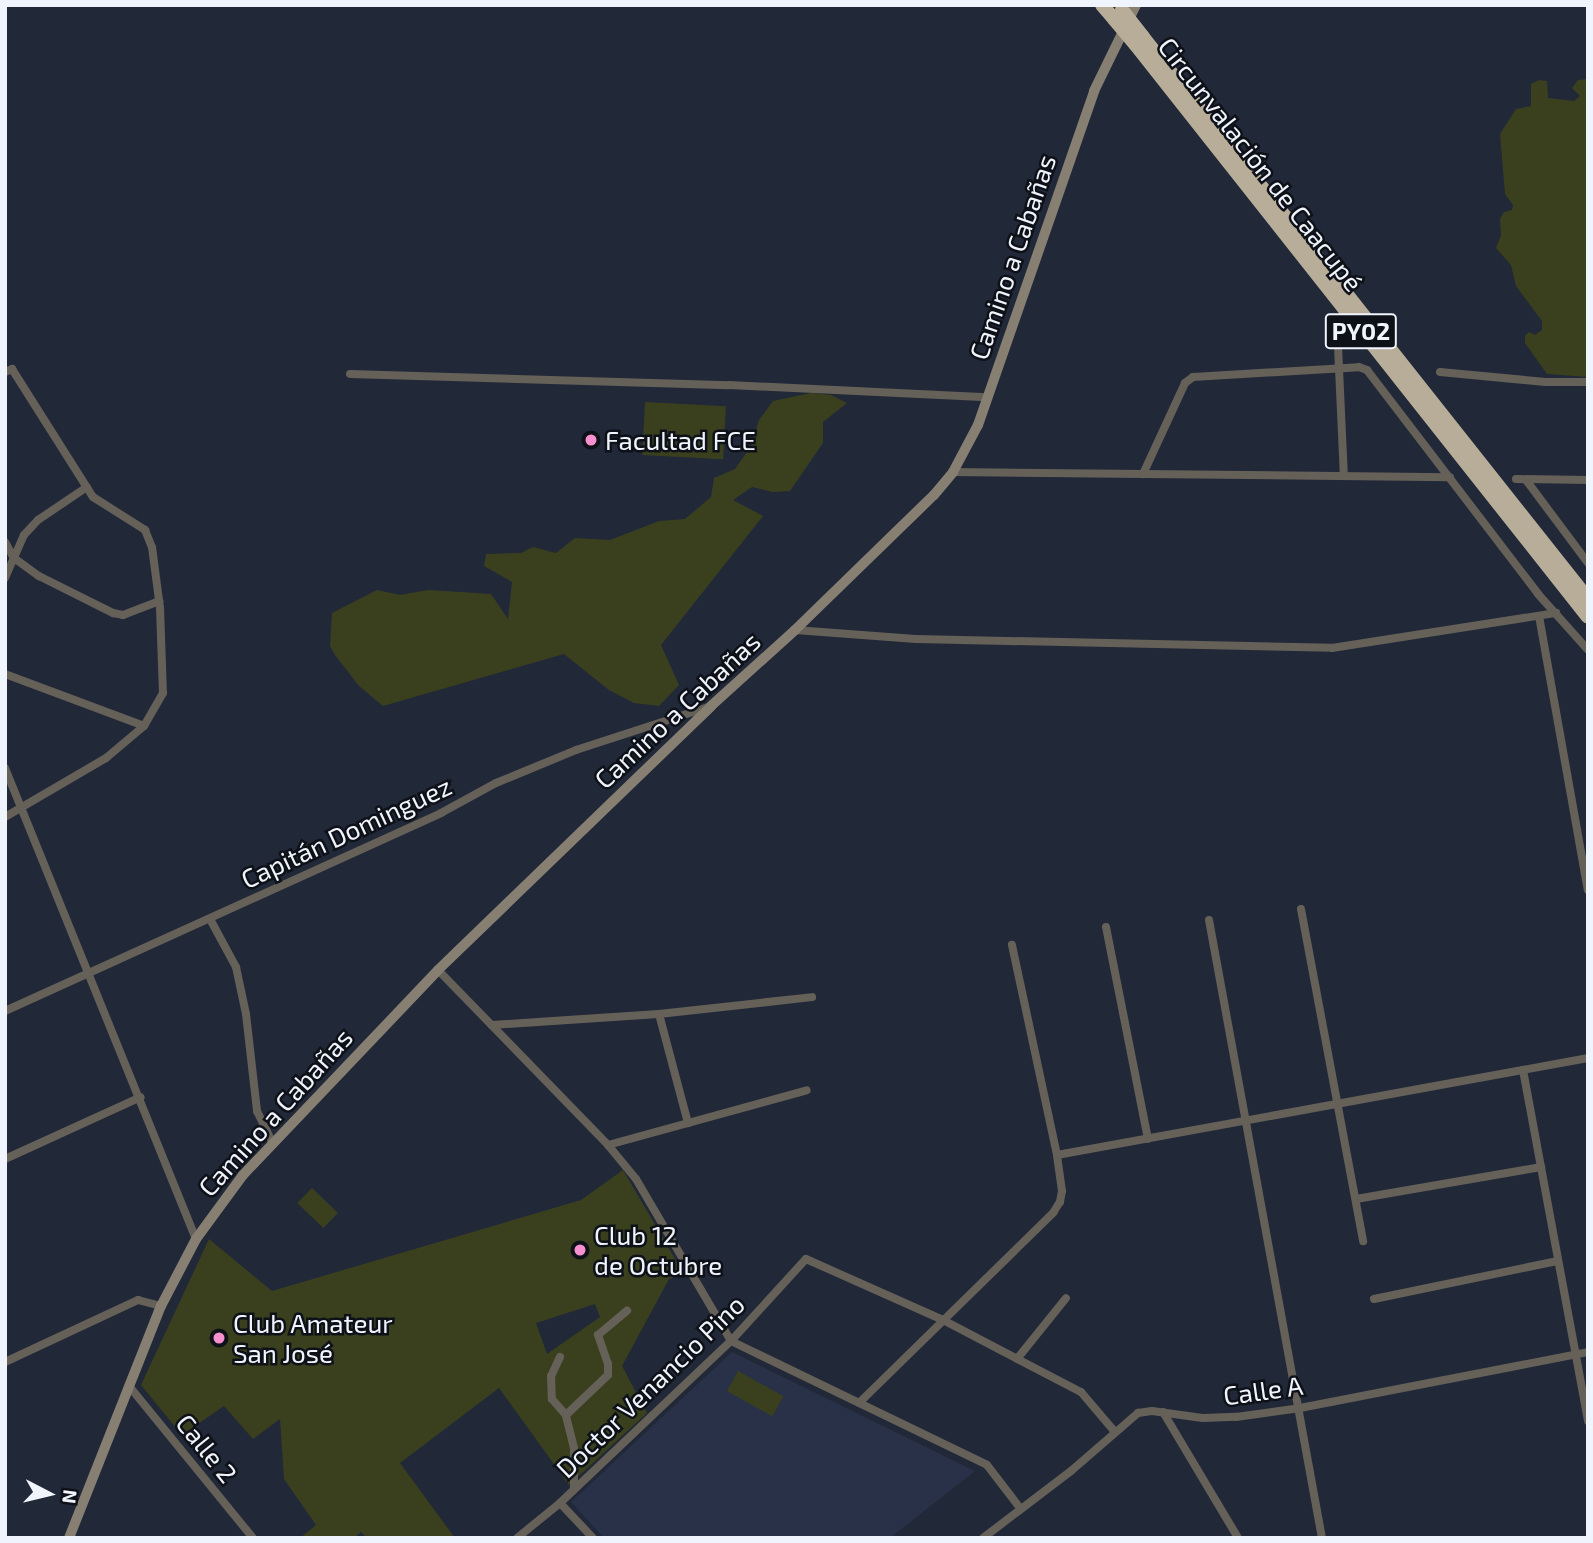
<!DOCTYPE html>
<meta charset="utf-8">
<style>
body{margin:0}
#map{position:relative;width:1593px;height:1543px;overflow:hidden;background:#212838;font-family:"Exo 2",sans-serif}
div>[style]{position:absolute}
.built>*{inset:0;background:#283147}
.green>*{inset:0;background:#3a401e;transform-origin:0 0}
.street>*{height:8px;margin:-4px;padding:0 4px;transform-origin:4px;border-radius:4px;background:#656058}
.secondary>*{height:10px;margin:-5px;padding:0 5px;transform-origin:5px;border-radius:5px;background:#877f72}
.highway>*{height:14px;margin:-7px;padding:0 7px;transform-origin:7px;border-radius:7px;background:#b8ad98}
.highway-bridge>*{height:14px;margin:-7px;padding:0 7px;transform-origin:7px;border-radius:7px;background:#b8ad98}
.dots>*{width:19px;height:19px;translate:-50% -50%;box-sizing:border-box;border:4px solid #0e1118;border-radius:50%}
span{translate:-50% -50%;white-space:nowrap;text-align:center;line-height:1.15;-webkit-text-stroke:5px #0e1118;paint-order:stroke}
.shield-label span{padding:2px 5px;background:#0e1118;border:2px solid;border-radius:5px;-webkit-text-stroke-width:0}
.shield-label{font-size:24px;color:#f0f4fd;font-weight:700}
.street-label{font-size:26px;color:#f0f4fd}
.poi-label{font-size:26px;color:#f0f4fd}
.left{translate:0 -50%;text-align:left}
.frame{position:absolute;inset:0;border:7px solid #f0f4fd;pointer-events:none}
.north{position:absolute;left:14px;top:1459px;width:70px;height:70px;-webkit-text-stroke:5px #0e1118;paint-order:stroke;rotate:97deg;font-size:19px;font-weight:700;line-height:28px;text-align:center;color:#f0f4fd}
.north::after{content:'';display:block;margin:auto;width:24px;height:32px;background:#f0f4fd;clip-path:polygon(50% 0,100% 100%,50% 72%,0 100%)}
</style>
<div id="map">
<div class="built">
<div style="clip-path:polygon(732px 1352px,975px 1471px,890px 1538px,604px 1538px,571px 1502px)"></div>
</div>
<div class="green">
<div style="clip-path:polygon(1588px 79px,1588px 377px,1547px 374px,1525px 343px,1525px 336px,1529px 332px,1535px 335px,1542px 330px,1542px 321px,1516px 286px,1511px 265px,1496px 248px,1501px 235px,1500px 219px,1504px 212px,1512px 210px,1513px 205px,1505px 194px,1500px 134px,1516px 109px,1531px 106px,1531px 84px,1539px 80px,1547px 81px,1548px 98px,1574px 101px,1580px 96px,1572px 88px,1578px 80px)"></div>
<div style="clip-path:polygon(811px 393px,831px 395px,847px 403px,823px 422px,823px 443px,790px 491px,773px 492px,752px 487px,733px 500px,763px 516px,661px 645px,679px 685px,659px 706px,634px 703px,609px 690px,564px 654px,383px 706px,359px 686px,335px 655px,330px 646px,332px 613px,377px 590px,400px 595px,428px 590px,491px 594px,508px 619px,512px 582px,484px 566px,486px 554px,521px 553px,533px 547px,556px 553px,575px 538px,610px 540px,659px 521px,685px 519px,711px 497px,714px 478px,735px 469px,751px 446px,759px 420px,773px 401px)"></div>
<div style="left:645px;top:402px;width:81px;height:53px;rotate:3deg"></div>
<div style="clip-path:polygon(evenodd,623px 1170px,684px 1274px,669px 1279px,622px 1366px,647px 1413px,569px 1485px,499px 1388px,400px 1463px,455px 1538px,367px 1538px,361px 1532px,354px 1538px,300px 1538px,316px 1525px,284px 1479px,280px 1419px,253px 1439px,224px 1406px,182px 1435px,141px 1385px,209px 1239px,272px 1291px,581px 1200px,623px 1170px,595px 1304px,600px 1317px,547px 1354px,536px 1323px,595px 1304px)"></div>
<div style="left:312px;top:1188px;width:36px;height:21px;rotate:44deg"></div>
<div style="left:738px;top:1371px;width:52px;height:23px;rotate:29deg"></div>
</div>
<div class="street">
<div style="left:1338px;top:346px;width:130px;rotate:87.4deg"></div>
<div style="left:5px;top:372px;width:8px;rotate:-23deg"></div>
<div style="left:12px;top:369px;width:151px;rotate:57.7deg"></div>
<div style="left:93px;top:497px;width:62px;rotate:32.4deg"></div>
<div style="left:145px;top:530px;width:18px;rotate:68deg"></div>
<div style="left:152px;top:547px;width:62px;rotate:82.5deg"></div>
<div style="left:160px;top:608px;width:85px;rotate:88deg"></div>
<div style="left:163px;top:693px;width:38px;rotate:120deg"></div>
<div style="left:144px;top:726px;width:50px;rotate:139.9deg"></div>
<div style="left:106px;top:758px;width:117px;rotate:149.7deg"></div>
<div style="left:1440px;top:372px;width:106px;rotate:5.4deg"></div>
<div style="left:1546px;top:382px;width:42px"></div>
<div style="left:350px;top:374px;width:379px;rotate:1.7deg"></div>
<div style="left:729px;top:385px;width:258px;rotate:2.7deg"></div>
<div style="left:953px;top:472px;width:497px;rotate:0.6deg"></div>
<div style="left:1143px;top:474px;width:100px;rotate:-65.2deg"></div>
<div style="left:1185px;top:383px;width:10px;rotate:-37deg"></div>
<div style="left:1193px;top:377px;width:166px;rotate:-3.4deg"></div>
<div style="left:1359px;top:367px;width:9px;rotate:21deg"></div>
<div style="left:1367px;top:370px;width:282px;rotate:52.6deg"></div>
<div style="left:1538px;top:594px;width:75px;rotate:48.2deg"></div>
<div style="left:1516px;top:479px;width:72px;rotate:0.8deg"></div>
<div style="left:1526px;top:480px;width:104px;rotate:53.2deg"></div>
<div style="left:5px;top:542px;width:18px;rotate:61deg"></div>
<div style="left:14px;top:558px;width:31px;rotate:36deg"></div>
<div style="left:39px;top:576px;width:83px;rotate:26.6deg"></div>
<div style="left:113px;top:613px;width:10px;rotate:11deg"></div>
<div style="left:123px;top:615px;width:39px;rotate:-21deg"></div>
<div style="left:5px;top:578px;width:47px;rotate:-66.2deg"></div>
<div style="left:24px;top:535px;width:21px;rotate:-47deg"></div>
<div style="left:38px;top:520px;width:59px;rotate:-34deg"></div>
<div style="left:1539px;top:616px;width:278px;rotate:79.9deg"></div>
<div style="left:795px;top:630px;width:121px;rotate:4.3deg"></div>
<div style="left:916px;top:639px;width:416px;rotate:1.2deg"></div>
<div style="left:1332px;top:648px;width:227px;rotate:-8.9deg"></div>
<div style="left:5px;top:674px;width:148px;rotate:20.5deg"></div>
<div style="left:5px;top:768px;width:508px;rotate:67.93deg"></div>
<div style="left:1301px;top:909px;width:338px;rotate:79.4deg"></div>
<div style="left:210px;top:919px;width:55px;rotate:61.6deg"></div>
<div style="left:236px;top:967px;width:48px;rotate:78deg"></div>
<div style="left:246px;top:1014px;width:98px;rotate:83.5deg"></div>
<div style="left:257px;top:1111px;width:34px;rotate:64deg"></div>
<div style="left:1209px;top:920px;width:628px;rotate:79.64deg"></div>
<div style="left:1106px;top:927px;width:216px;rotate:78.8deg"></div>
<div style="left:438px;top:970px;width:244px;rotate:45.8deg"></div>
<div style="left:608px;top:1145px;width:44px;rotate:50.5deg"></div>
<div style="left:636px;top:1179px;width:188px;rotate:59.6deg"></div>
<div style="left:731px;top:1341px;width:284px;rotate:25.8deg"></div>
<div style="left:987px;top:1465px;width:54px;rotate:52.5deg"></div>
<div style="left:5px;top:1011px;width:479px;rotate:-24.4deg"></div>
<div style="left:441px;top:813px;width:63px;rotate:-28.6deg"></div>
<div style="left:496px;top:783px;width:87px;rotate:-22.4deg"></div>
<div style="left:576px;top:750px;width:139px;rotate:-18deg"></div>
<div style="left:659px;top:1014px;width:113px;rotate:75.1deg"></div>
<div style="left:492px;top:1025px;width:167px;rotate:-3.8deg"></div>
<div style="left:659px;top:1014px;width:154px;rotate:-6.3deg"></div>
<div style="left:1523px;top:1070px;width:357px;rotate:79.5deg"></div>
<div style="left:608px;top:1145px;width:206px;rotate:-15.4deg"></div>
<div style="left:1057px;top:1155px;width:540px;rotate:-10.35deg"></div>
<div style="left:5px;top:1159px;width:149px;rotate:-24.5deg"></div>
<div style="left:1356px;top:1199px;width:188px;rotate:-9.8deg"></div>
<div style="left:1374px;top:1299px;width:188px;rotate:-11.7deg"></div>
<div style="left:560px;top:1357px;width:21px;rotate:115deg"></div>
<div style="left:551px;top:1376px;width:23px;rotate:88deg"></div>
<div style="left:552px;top:1399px;width:21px;rotate:49deg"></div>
<div style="left:1017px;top:1359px;width:78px;rotate:-51.2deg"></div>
<div style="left:5px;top:1362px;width:147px;rotate:-25deg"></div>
<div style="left:138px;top:1300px;width:24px;rotate:15deg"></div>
<div style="left:129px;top:1386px;width:196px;rotate:50.8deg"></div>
<div style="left:859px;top:1403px;width:272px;rotate:-44.4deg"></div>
<div style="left:1053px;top:1213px;width:13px;rotate:-58deg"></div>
<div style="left:1060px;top:1202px;width:11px;rotate:-80deg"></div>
<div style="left:1062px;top:1191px;width:36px;rotate:-98deg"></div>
<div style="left:1057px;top:1155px;width:215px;rotate:-102.1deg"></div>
<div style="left:1163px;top:1412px;width:147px;rotate:59.2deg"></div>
<div style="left:574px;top:1488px;width:40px;rotate:-90deg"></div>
<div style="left:574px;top:1448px;width:34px;rotate:-104deg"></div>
<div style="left:566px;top:1415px;width:58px;rotate:-43.6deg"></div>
<div style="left:608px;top:1375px;width:11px;rotate:-90deg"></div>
<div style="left:608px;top:1364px;width:31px;rotate:-109deg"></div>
<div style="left:598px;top:1335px;width:38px;rotate:-40deg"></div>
<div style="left:560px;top:1503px;width:48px;rotate:46.7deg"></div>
<div style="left:517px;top:1538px;width:55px;rotate:-39.1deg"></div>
<div style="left:560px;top:1503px;width:236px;rotate:-43.5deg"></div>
<div style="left:731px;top:1341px;width:111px;rotate:-47.6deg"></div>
<div style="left:806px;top:1259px;width:150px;rotate:24deg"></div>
<div style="left:943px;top:1320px;width:156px;rotate:27.6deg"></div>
<div style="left:1081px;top:1392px;width:52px;rotate:49.6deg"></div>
<div style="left:983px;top:1538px;width:111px;rotate:-37.3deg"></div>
<div style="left:1071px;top:1471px;width:89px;rotate:-40.9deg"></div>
<div style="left:1138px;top:1413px;width:14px;rotate:-8deg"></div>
<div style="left:1152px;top:1411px;width:51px;rotate:7.8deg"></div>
<div style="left:1203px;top:1418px;width:33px;rotate:-2deg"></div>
<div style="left:1236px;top:1417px;width:65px;rotate:-8deg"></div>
<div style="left:1300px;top:1408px;width:293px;rotate:-11deg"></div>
</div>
<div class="secondary">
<div style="left:69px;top:1538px;width:250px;rotate:-68.4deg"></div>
<div style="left:161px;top:1306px;width:76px;rotate:-62.4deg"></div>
<div style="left:196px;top:1239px;width:79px;rotate:-53.7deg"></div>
<div style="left:243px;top:1175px;width:283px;rotate:-46.4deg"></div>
<div style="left:438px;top:970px;width:380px;rotate:-44deg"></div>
<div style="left:711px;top:706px;width:113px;rotate:-42.1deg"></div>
<div style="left:795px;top:630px;width:194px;rotate:-44.2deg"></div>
<div style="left:934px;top:495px;width:30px;rotate:-50deg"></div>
<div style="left:953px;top:472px;width:53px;rotate:-62deg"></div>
<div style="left:978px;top:425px;width:354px;rotate:-70.8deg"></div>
<div style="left:1094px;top:91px;width:96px;rotate:-64deg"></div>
</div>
<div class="highway">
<div style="left:1102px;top:5px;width:18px;rotate:49deg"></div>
<div style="left:1143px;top:37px;width:717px;rotate:51.63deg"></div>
<div style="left:1135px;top:44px;width:730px;rotate:51.67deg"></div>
</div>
<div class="highway-bridge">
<div style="left:1122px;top:10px;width:34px;rotate:52deg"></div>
<div style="left:1114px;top:19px;width:33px;rotate:50deg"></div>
</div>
<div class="dots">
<div style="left:591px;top:440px;background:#f790ce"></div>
<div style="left:580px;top:1250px;background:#f790ce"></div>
<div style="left:219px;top:1338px;background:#f790ce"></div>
</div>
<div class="shield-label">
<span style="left:1361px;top:331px">PY02</span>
</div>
<div class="street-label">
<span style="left:1261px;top:164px;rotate:52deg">Circunvalación de Caacupé</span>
<span style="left:1012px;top:257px;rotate:-71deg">Camino a Cabañas</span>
<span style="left:677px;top:710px;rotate:-43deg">Camino a Cabañas</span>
<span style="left:346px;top:832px;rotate:-25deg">Capitán Dominguez</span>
<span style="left:275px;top:1112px;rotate:-48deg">Camino a Cabañas</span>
<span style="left:650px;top:1386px;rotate:-44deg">Doctor Venancio Pino</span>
<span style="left:1263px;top:1390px;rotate:-8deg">Calle A</span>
<span style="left:207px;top:1448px;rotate:51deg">Calle 2</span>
</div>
<div class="poi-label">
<span class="left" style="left:605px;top:440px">Facultad FCE</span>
<span class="left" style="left:594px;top:1250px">Club 12<br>de Octubre</span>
<span class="left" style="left:233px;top:1338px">Club Amateur<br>San José</span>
</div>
<div class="frame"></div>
<div class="north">N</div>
</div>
